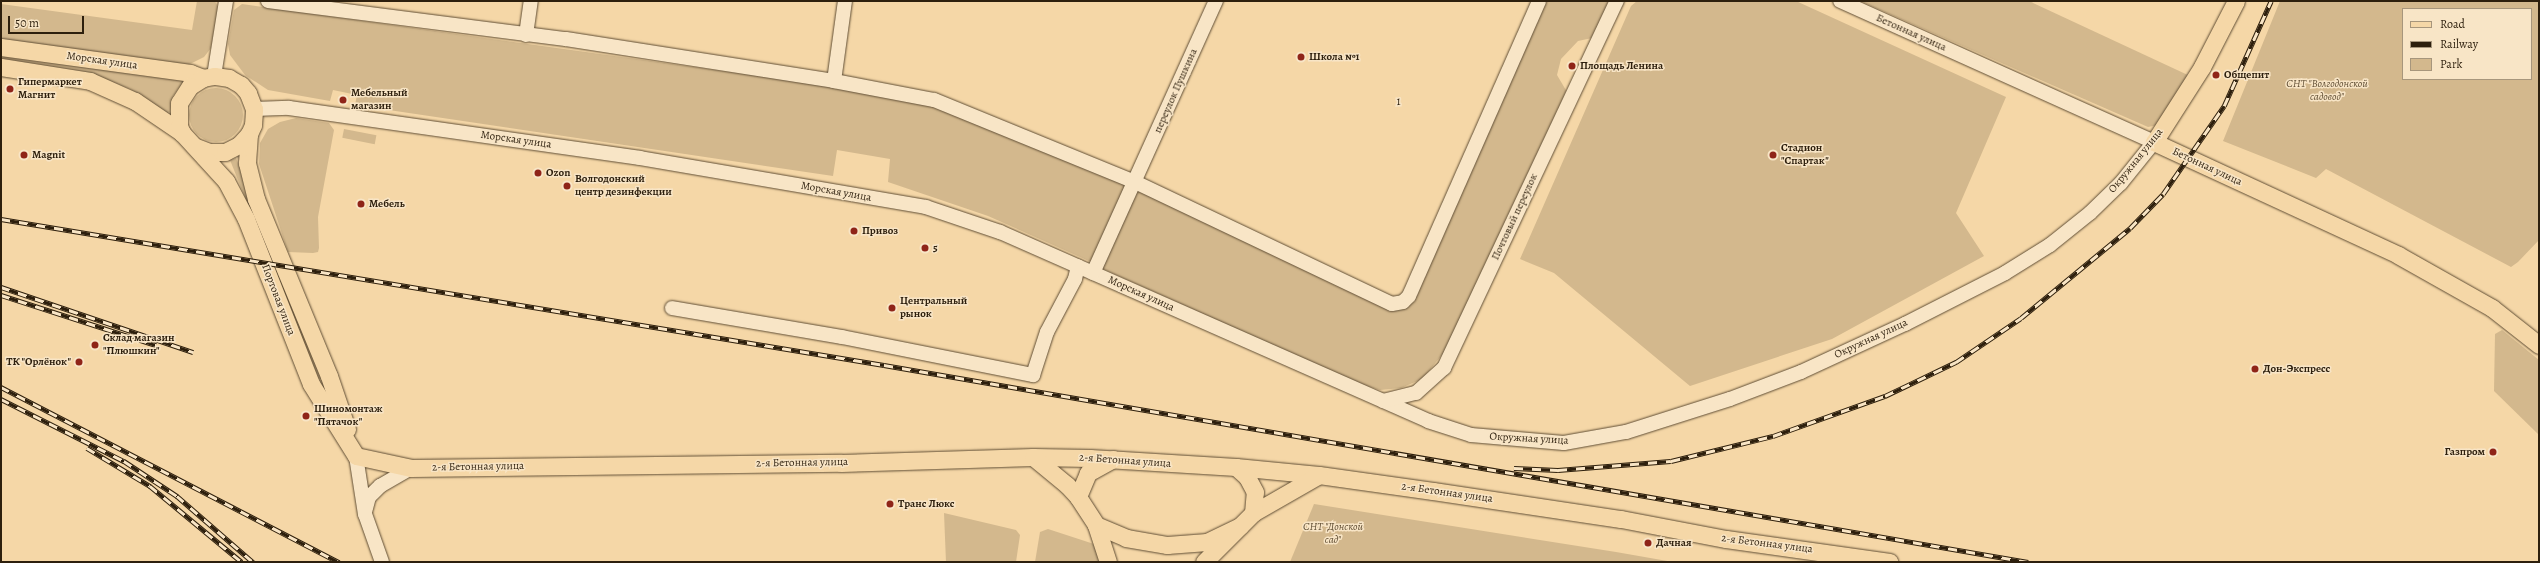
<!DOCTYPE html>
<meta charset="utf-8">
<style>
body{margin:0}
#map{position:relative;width:2540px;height:563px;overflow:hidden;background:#f5d7a7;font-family:Alegreya,serif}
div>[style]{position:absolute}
.green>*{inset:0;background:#d3b88d;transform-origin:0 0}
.round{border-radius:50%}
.roads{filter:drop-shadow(0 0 1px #5f4d34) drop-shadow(0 0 1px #5f4d34)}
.minor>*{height:14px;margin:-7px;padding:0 7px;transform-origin:7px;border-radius:7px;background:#f8e5c6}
.major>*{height:17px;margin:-8.5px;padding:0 8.5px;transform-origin:8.5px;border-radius:8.5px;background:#f5d7a7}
.rail>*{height:4.5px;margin-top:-2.25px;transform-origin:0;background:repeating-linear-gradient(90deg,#f8e5c6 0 9px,#2d1f0d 0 18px);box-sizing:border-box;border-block:1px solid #2d1f0d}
.dots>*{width:11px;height:11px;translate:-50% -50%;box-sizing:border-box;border:2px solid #f8e5c6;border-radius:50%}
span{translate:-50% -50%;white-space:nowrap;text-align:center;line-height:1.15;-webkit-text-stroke:3px #f8e5c6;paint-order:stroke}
.street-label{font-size:11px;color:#2d1f0d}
.poi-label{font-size:11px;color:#2d1f0d;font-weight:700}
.left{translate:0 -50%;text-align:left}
.right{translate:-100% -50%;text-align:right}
.park-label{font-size:11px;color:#5f4d33;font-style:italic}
.neighbourhood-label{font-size:12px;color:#2d1f0d;letter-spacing:1px}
.frame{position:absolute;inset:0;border:2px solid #2d1f0d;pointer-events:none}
.legend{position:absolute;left:2402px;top:8px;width:130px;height:72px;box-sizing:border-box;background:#f8e5c6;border:1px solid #a7967c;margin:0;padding:5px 7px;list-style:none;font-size:12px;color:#2d1f0d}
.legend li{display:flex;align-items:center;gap:8px;height:20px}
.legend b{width:20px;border:1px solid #a7967c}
.scale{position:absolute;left:8px;top:16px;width:76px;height:18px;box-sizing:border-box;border:2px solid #2d1f0d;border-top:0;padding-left:5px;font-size:12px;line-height:14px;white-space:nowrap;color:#2d1f0d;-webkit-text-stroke:3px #f8e5c6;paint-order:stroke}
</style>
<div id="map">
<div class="green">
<div style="clip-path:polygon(197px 1px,215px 1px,218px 7px,211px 48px,204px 57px,188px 65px,1px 39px,1px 4px,192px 30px)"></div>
<div style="clip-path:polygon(1545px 1px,1609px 1px,1592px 38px,1578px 41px,1561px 59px,1557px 75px,1567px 92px,1451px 344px,1422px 379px,1401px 388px,1380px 390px,1357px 383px,1101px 268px,1136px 191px,1140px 188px,1403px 307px)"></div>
<div style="clip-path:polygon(1637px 1px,1796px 1px,2006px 97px,1956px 213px,1984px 256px,1832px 339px,1690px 386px,1554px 273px,1520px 259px,1631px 6px)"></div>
<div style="clip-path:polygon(1860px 1px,2029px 1px,2190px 76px,2158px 125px,2148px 127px)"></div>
<div style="clip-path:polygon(evenodd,2280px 1px,2539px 1px,2539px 240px,2518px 262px,2511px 267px,2326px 169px,2316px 178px,2223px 141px,2280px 1px,2403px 9px,2531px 9px,2531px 79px,2403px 79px,2403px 9px)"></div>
<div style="clip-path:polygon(242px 4px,937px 101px,1128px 182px,1093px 261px,1089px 261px,988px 216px,888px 182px,890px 159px,837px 150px,833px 176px,355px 105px,357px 95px,333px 90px,330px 101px,268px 90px,245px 75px,230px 55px,228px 44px,234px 10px)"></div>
<div style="clip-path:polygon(1px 54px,182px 79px,184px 81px,173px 96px,170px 112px,167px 113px,130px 89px,92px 74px,1px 60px)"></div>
<div class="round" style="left:189px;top:88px;width:54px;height:54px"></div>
<div style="clip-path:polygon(296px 118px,329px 123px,334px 130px,318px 217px,319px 248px,318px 252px,313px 253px,288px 252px,259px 164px,260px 143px,268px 129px,280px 122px)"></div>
<div style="left:344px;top:129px;width:33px;height:9px;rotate:11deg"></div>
<div style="clip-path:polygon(236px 158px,271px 243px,269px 247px,264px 245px,230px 160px)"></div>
<div style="clip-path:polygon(284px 279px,322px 378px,321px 379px,317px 378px,279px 282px)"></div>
<div style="clip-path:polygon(2502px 330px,2539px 360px,2539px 435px,2494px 391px,2495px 334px)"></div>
<div style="clip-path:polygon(1314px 504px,1616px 552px,1673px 562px,1290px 562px)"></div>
<div style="clip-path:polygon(944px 513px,1016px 530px,1020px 535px,1016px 562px,946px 562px)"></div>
<div style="clip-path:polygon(1048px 529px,1097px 545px,1115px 562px,1035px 562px,1040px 532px)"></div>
</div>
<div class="roads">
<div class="minor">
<div style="left:268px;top:1px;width:300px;rotate:7.3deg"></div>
<div style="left:566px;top:39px;width:271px;rotate:8.9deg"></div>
<div style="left:834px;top:81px;width:102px;rotate:10.8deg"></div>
<div style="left:934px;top:100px;width:217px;rotate:22.2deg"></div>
<div style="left:1135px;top:182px;width:284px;rotate:25.4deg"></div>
<div style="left:1392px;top:304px;width:11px;rotate:-10deg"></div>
<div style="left:1403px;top:302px;width:8px;rotate:-45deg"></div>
<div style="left:1409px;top:296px;width:322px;rotate:-66.2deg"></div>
<div style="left:526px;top:35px;width:34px;rotate:-82deg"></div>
<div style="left:214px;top:76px;width:76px;rotate:-80.9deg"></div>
<div style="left:834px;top:81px;width:81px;rotate:-82.2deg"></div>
<div style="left:254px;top:109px;width:35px;rotate:-2deg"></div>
<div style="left:289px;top:108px;width:355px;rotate:8.1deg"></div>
<div style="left:640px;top:158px;width:290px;rotate:9.7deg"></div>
<div style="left:926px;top:207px;width:78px;rotate:18.7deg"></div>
<div style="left:1000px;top:232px;width:468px;rotate:23.8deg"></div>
<div style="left:1428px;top:421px;width:45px;rotate:18deg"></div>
<div style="left:1471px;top:435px;width:93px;rotate:4.9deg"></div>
<div style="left:1564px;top:443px;width:63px;rotate:-10.1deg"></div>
<div style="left:1626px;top:432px;width:109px;rotate:-17.6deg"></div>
<div style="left:1730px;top:399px;width:76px;rotate:-20.8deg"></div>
<div style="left:1801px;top:372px;width:115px;rotate:-24.8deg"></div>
<div style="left:1905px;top:324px;width:112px;rotate:-27deg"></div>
<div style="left:2005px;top:273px;width:53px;rotate:-31.9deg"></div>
<div style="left:2050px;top:245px;width:51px;rotate:-38.7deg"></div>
<div style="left:2090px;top:213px;width:43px;rotate:-44.1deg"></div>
<div style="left:2121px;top:183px;width:53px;rotate:-51.2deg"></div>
<div style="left:2154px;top:142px;width:344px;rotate:-155.8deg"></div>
<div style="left:1093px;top:273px;width:299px;rotate:-65.7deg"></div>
<div style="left:672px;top:308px;width:172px;rotate:9.7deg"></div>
<div style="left:842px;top:337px;width:195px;rotate:11.3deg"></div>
<div style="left:1033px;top:375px;width:45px;rotate:-72deg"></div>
<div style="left:1047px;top:332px;width:60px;rotate:-62.2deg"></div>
<div style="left:1075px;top:279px;width:13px;rotate:-77deg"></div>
<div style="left:1383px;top:401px;width:34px;rotate:-14deg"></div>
<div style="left:1416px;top:393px;width:38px;rotate:-42deg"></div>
<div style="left:1444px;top:368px;width:406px;rotate:-64.8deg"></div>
<div style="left:356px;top:456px;width:59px;rotate:81.2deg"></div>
<div style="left:365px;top:514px;width:51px;rotate:70.5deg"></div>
<div style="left:365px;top:512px;width:16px;rotate:-75deg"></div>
<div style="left:369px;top:497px;width:16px;rotate:-45deg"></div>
<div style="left:380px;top:486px;width:36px;rotate:-30deg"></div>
</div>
<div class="major">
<div style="left:2236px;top:1px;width:74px;rotate:117.3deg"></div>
<div style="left:2202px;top:67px;width:89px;rotate:122.6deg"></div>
<div style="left:2154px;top:142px;width:269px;rotate:24.8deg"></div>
<div style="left:2398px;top:255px;width:108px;rotate:29.4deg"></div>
<div style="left:2492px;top:308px;width:60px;rotate:38.2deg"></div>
<div style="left:1px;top:47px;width:191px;rotate:7.8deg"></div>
<div style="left:190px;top:73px;width:14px;rotate:21deg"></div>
<div style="left:1px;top:67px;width:90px;rotate:8.9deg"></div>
<div style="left:90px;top:81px;width:49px;rotate:24deg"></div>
<div style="left:135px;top:101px;width:57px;rotate:34.2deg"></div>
<div style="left:249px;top:134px;width:29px;rotate:94deg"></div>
<div style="left:247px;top:163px;width:37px;rotate:76deg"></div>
<div style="left:256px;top:199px;width:191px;rotate:67.6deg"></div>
<div style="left:329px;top:376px;width:56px;rotate:71.2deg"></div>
<div style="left:196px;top:147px;width:14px;rotate:21deg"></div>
<div style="left:209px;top:152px;width:16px"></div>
<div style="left:225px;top:152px;width:16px;rotate:-27deg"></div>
<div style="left:239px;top:145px;width:15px;rotate:-48deg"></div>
<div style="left:249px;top:134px;width:10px;rotate:-66deg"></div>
<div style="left:253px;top:125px;width:16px;rotate:-86deg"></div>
<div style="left:254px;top:109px;width:17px;rotate:-111deg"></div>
<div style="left:248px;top:93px;width:11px;rotate:-131deg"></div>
<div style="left:241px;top:85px;width:14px;rotate:-150deg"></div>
<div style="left:229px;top:78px;width:15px;rotate:-172deg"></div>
<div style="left:214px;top:76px;width:11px;rotate:170deg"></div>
<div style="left:203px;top:78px;width:15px;rotate:148deg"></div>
<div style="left:190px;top:86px;width:20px;rotate:123deg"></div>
<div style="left:179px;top:103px;width:23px;rotate:90deg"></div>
<div style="left:179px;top:126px;width:8px;rotate:67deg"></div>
<div style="left:182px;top:133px;width:65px;rotate:47.5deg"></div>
<div style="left:226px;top:181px;width:43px;rotate:62.2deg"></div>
<div style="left:246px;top:219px;width:177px;rotate:68.5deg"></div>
<div style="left:311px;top:384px;width:85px;rotate:58deg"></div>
<div style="left:356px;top:456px;width:56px;rotate:12.3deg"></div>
<div style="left:411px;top:468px;width:430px;rotate:-0.7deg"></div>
<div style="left:841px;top:463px;width:192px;rotate:-1.8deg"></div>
<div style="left:1033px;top:457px;width:57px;rotate:1deg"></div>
<div style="left:1090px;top:458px;width:146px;rotate:3.5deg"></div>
<div style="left:1236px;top:467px;width:83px;rotate:5.5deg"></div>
<div style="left:1319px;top:475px;width:115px;rotate:8deg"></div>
<div style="left:1433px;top:491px;width:190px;rotate:8.5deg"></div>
<div style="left:1621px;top:519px;width:107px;rotate:10.8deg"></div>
<div style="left:1726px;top:539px;width:165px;rotate:8deg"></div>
<div style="left:1033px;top:457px;width:44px;rotate:39.5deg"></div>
<div style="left:1067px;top:485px;width:16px;rotate:47deg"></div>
<div style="left:1113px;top:459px;width:29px;rotate:151deg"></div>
<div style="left:1088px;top:473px;width:26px;rotate:113deg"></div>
<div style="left:1078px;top:497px;width:33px;rotate:57deg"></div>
<div style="left:1096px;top:525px;width:33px;rotate:23deg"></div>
<div style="left:1126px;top:538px;width:42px;rotate:9.7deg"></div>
<div style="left:1167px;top:545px;width:40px;rotate:-4.3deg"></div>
<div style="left:1207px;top:542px;width:37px;rotate:-26deg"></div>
<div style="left:1253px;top:513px;width:76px;rotate:-29.9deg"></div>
<div style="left:1096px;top:525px;width:39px;rotate:72deg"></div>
<div style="left:1204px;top:562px;width:69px;rotate:-45deg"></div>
<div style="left:1253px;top:513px;width:21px;rotate:-85deg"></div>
<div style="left:1255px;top:492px;width:17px;rotate:-118deg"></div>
<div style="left:1247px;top:477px;width:15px;rotate:-138deg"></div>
</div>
</div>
<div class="rail">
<div style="left:1px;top:219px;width:895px;rotate:9.39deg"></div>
<div style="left:884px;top:365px;width:1161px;rotate:9.77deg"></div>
<div style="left:1px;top:287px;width:203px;rotate:18.7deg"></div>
<div style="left:1px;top:295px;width:163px;rotate:17.9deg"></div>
<div style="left:1px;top:387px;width:381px;rotate:27.4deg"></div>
<div style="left:1px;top:399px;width:138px;rotate:26.8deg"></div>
<div style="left:124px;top:461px;width:64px;rotate:33.4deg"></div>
<div style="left:177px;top:496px;width:101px;rotate:41deg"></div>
<div style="left:87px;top:448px;width:74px;rotate:31.1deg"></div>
<div style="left:150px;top:486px;width:119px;rotate:39.6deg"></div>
<div style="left:1514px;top:468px;width:44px;rotate:2.6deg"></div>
<div style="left:1558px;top:470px;width:113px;rotate:-4.6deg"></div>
<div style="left:1671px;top:461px;width:105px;rotate:-13.8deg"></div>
<div style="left:1773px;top:436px;width:119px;rotate:-19.7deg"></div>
<div style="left:1885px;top:396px;width:79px;rotate:-25.6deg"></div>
<div style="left:1956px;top:362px;width:78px;rotate:-34.1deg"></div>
<div style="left:2021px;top:318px;width:141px;rotate:-39.5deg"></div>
<div style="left:2130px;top:228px;width:47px;rotate:-45.9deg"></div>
<div style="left:2163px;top:194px;width:107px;rotate:-55.3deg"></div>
<div style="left:2224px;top:106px;width:115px;rotate:-65.9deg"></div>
</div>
<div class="dots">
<div style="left:1301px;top:57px;background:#8f2418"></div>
<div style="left:1572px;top:66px;background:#8f2418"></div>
<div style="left:2216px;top:75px;background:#8f2418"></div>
<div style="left:10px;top:89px;background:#8f2418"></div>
<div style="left:343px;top:100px;background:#8f2418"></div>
<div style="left:24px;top:155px;background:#8f2418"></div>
<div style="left:1773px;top:155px;background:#8f2418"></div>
<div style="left:538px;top:173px;background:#8f2418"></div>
<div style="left:567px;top:186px;background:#8f2418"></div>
<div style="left:361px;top:204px;background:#8f2418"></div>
<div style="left:854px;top:231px;background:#8f2418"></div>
<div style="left:925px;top:248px;background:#8f2418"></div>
<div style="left:892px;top:308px;background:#8f2418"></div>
<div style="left:95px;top:345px;background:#8f2418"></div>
<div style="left:79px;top:362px;background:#8f2418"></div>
<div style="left:2255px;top:369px;background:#8f2418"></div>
<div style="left:306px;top:416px;background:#8f2418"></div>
<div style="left:2493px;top:452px;background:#8f2418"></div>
<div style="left:890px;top:504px;background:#8f2418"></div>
<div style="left:1648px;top:543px;background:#8f2418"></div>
</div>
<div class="street-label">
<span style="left:1911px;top:33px;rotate:24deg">Бетонная улица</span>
<span style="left:102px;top:61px;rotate:8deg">Морская улица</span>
<span style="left:1176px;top:91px;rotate:-66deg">переулок Пушкина</span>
<span style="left:516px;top:140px;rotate:8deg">Морская улица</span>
<span style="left:2136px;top:161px;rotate:-51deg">Окружная улица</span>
<span style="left:2207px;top:167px;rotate:25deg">Бетонная улица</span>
<span style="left:836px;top:192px;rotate:10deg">Морская улица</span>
<span style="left:1515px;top:217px;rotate:-65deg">Почтовый переулок</span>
<span style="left:1141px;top:294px;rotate:24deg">Морская улица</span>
<span style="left:278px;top:300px;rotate:69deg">Портовая улица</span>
<span style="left:1871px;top:339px;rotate:-25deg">Окружная улица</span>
<span style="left:1529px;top:439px;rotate:3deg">Окружная улица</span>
<span style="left:1125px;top:461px;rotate:4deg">2-я Бетонная улица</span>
<span style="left:802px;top:463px;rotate:-1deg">2-я Бетонная улица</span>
<span style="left:478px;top:467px;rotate:-1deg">2-я Бетонная улица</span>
<span style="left:1447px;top:493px;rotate:8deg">2-я Бетонная улица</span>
<span style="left:1767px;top:544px;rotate:7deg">2-я Бетонная улица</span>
</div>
<div class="poi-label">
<span class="left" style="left:1309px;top:57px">Школа №1</span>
<span class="left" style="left:1580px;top:66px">Площадь Ленина</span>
<span class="left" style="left:2224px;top:75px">Общепит</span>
<span class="left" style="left:18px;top:89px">Гипермаркет<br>Магнит</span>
<span class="left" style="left:351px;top:100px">Мебельный<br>магазин</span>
<span class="left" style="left:1781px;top:155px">Стадион<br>"Спартак"</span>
<span class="left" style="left:32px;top:155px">Magnit</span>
<span class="left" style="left:546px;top:173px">Ozon</span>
<span class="left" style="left:575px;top:186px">Волгодонский<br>центр дезинфекции</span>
<span class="left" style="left:369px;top:204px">Мебель</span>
<span class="left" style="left:862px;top:231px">Привоз</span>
<span class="left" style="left:933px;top:248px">5</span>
<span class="left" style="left:900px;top:308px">Центральный<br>рынок</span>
<span class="left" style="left:103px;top:345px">Склад магазин<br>"Плюшкин"</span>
<span class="right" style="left:71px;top:362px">ТК "Орлёнок"</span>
<span class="left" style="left:2263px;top:369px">Дон-Экспресс</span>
<span class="left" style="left:314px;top:416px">Шиномонтаж<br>"Пятачок"</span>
<span class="right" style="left:2485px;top:452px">Газпром</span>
<span class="left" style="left:898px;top:504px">Транс Люкс</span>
<span class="left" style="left:1656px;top:543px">Дачная</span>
</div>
<div class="park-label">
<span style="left:2327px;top:91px">СНТ "Волгодонской<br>садовод"</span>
<span style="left:1333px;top:534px">СНТ "Донской<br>сад"</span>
</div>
<div class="neighbourhood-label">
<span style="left:1399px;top:102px">1</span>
</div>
<div class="frame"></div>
<ul class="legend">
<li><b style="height:5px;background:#f5d7a7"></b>Road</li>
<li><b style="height:5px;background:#2d1f0d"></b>Railway</li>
<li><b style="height:11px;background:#d3b88d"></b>Park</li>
</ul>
<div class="scale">50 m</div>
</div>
